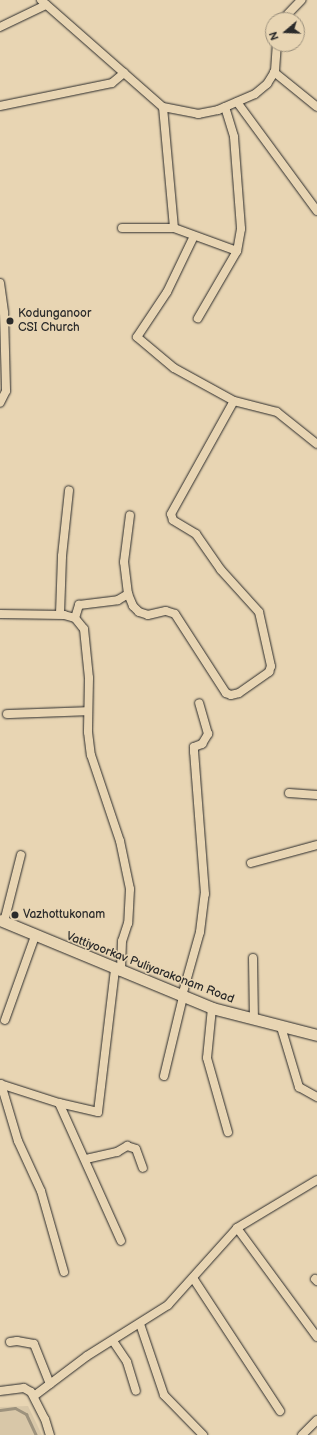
<!DOCTYPE html>
<style>
body{margin:0}
#map{position:relative;width:317px;height:1435px;overflow:hidden;background:#e8d5b3;font-family:"Balsamiq Sans",sans-serif}
div>[style]{position:absolute}
.built>*{inset:0;background:#d8c7a8}
.stream>*{height:3px;margin:-1.5px;padding:0 1.5px;transform-origin:1.5px;border-radius:1.5px;background:#9d927d}
.roads{filter:drop-shadow(0 0 1px #2b2b2b) drop-shadow(0 0 1px #2b2b2b)}
.street>*{height:8px;margin:-4px;padding:0 4px;transform-origin:4px;border-radius:4px;background:#e8d5b3}
.secondary>*{height:11px;margin:-5.5px;padding:0 5.5px;transform-origin:5.5px;border-radius:5.5px;background:#e8d5b3}
.dots>*{width:11px;height:11px;translate:-50% -50%;box-sizing:border-box;border:2px solid #e8d5b3;border-radius:50%}
span{translate:-50% -50%;white-space:nowrap;text-align:center;line-height:1.15;-webkit-text-stroke:3px #e8d5b3;paint-order:stroke}
.poi-label{font-size:12px;color:#2b2b2b}
.left{translate:0 -50%;text-align:left}
.street-label{font-size:12px;color:#2b2b2b}
.north{position:absolute;left:265px;top:12px;width:40px;height:40px;box-sizing:border-box;background:#e8d5b3;border:1px solid #9c917d;border-radius:50%;rotate:251deg;font-size:11px;font-weight:700;line-height:16px;text-align:center;color:#2b2b2b}
.north::after{content:'';display:block;margin:auto;width:14px;height:18px;background:#2b2b2b;clip-path:polygon(50% 0,100% 100%,50% 72%,0 100%)}
</style>
<div id="map">
<div class="built">
<div style="clip-path:polygon(28px 1406px,42px 1435px,0 1435px,0 1407px)"></div>
</div>
<div class="stream">
<div style="left:0;top:1410px;width:15px;rotate:-8deg"></div>
<div style="left:15px;top:1408px;width:13px;rotate:29deg"></div>
<div style="left:26px;top:1414px;width:23px;rotate:65deg"></div>
</div>
<div class="roads">
<div class="street">
<div style="left:41px;top:0;width:162px;rotate:41.3deg"></div>
<div style="left:282px;top:20px;width:28px;rotate:-46deg"></div>
<div style="left:0;top:27px;width:51px;rotate:-25.6deg"></div>
<div style="left:274px;top:72px;width:55px;rotate:39.1deg"></div>
<div style="left:237px;top:102px;width:135px;rotate:53.7deg"></div>
<div style="left:0;top:106px;width:114px;rotate:-11.6deg"></div>
<div style="left:112px;top:83px;width:16px;rotate:-40deg"></div>
<div style="left:225px;top:107px;width:31px;rotate:73deg"></div>
<div style="left:234px;top:137px;width:92px;rotate:85.6deg"></div>
<div style="left:241px;top:229px;width:22px;rotate:100deg"></div>
<div style="left:122px;top:228px;width:52px"></div>
<div style="left:174px;top:228px;width:67px;rotate:20.1deg"></div>
<div style="left:237px;top:251px;width:78px;rotate:120.2deg"></div>
<div style="left:174px;top:228px;width:121px;rotate:-95.2deg"></div>
<div style="left:163px;top:107px;width:36px;rotate:11deg"></div>
<div style="left:198px;top:114px;width:20px;rotate:-11deg"></div>
<div style="left:218px;top:110px;width:40px;rotate:-23.4deg"></div>
<div style="left:255px;top:94px;width:16px;rotate:-40deg"></div>
<div style="left:267px;top:84px;width:15px;rotate:-58deg"></div>
<div style="left:275px;top:71px;width:27px;rotate:-86deg"></div>
<div style="left:194px;top:236px;width:62px;rotate:115.7deg"></div>
<div style="left:167px;top:292px;width:54px;rotate:123.7deg"></div>
<div style="left:137px;top:337px;width:48px;rotate:40deg"></div>
<div style="left:174px;top:368px;width:68px;rotate:28.8deg"></div>
<div style="left:0;top:283px;width:30px;rotate:82deg"></div>
<div style="left:4px;top:313px;width:78px;rotate:88.5deg"></div>
<div style="left:6px;top:391px;width:13px;rotate:117deg"></div>
<div style="left:128px;top:594px;width:13px;rotate:67deg"></div>
<div style="left:133px;top:606px;width:8px;rotate:45deg"></div>
<div style="left:139px;top:612px;width:9px;rotate:18deg"></div>
<div style="left:148px;top:615px;width:18px;rotate:-13deg"></div>
<div style="left:166px;top:611px;width:9px;rotate:18deg"></div>
<div style="left:175px;top:614px;width:94px;rotate:57.2deg"></div>
<div style="left:226px;top:693px;width:5px;rotate:22deg"></div>
<div style="left:231px;top:695px;width:8px;rotate:-14deg"></div>
<div style="left:239px;top:693px;width:37px;rotate:-35deg"></div>
<div style="left:269px;top:672px;width:6px;rotate:-72deg"></div>
<div style="left:271px;top:666px;width:55px;rotate:-102.5deg"></div>
<div style="left:259px;top:612px;width:57px;rotate:-132.1deg"></div>
<div style="left:221px;top:570px;width:44px;rotate:-124.8deg"></div>
<div style="left:196px;top:534px;width:27px;rotate:-149deg"></div>
<div style="left:173px;top:520px;width:6px;rotate:-108deg"></div>
<div style="left:171px;top:514px;width:129px;rotate:-60.9deg"></div>
<div style="left:234px;top:401px;width:44px;rotate:14.3deg"></div>
<div style="left:277px;top:412px;width:51px;rotate:38.7deg"></div>
<div style="left:0;top:614px;width:64px;rotate:0.9deg"></div>
<div style="left:64px;top:615px;width:11px;rotate:15deg"></div>
<div style="left:75px;top:618px;width:14px;rotate:51deg"></div>
<div style="left:84px;top:629px;width:49px;rotate:84.2deg"></div>
<div style="left:89px;top:678px;width:54px;rotate:91.1deg"></div>
<div style="left:88px;top:732px;width:23px;rotate:83deg"></div>
<div style="left:91px;top:755px;width:91px;rotate:71.4deg"></div>
<div style="left:120px;top:841px;width:49px;rotate:78.2deg"></div>
<div style="left:130px;top:889px;width:34px;rotate:93deg"></div>
<div style="left:128px;top:923px;width:19px;rotate:108deg"></div>
<div style="left:122px;top:941px;width:31px;rotate:92deg"></div>
<div style="left:60px;top:614px;width:58px;rotate:-88deg"></div>
<div style="left:62px;top:556px;width:66px;rotate:-83.9deg"></div>
<div style="left:75px;top:618px;width:14px;rotate:-73deg"></div>
<div style="left:79px;top:605px;width:39px;rotate:-7deg"></div>
<div style="left:118px;top:600px;width:12px;rotate:-31deg"></div>
<div style="left:128px;top:594px;width:32px;rotate:-97deg"></div>
<div style="left:124px;top:562px;width:47px;rotate:-82.7deg"></div>
<div style="left:7px;top:714px;width:81px;rotate:-2.1deg"></div>
<div style="left:289px;top:793px;width:28px;rotate:4deg"></div>
<div style="left:251px;top:863px;width:68px;rotate:-15.3deg"></div>
<div style="left:4px;top:922px;width:69px;rotate:-75.8deg"></div>
<div style="left:253px;top:958px;width:62px;rotate:89.1deg"></div>
<div style="left:182px;top:996px;width:66px;rotate:-74.3deg"></div>
<div style="left:200px;top:932px;width:38px;rotate:-83deg"></div>
<div style="left:205px;top:894px;width:142px;rotate:-94.4deg"></div>
<div style="left:194px;top:752px;width:5px;rotate:-90deg"></div>
<div style="left:194px;top:747px;width:9px;rotate:-21deg"></div>
<div style="left:202px;top:744px;width:12px;rotate:-59deg"></div>
<div style="left:208px;top:734px;width:32px;rotate:-106deg"></div>
<div style="left:212px;top:1008px;width:50px;rotate:95.7deg"></div>
<div style="left:207px;top:1058px;width:77px;rotate:74.2deg"></div>
<div style="left:5px;top:1020px;width:89px;rotate:-70.3deg"></div>
<div style="left:281px;top:1027px;width:63px;rotate:73.3deg"></div>
<div style="left:299px;top:1087px;width:21px;rotate:29deg"></div>
<div style="left:164px;top:1076px;width:81px;rotate:-76.5deg"></div>
<div style="left:0;top:1084px;width:62px;rotate:17.9deg"></div>
<div style="left:59px;top:1103px;width:151px;rotate:65.8deg"></div>
<div style="left:1px;top:1084px;width:59px;rotate:73.4deg"></div>
<div style="left:18px;top:1141px;width:55px;rotate:65.3deg"></div>
<div style="left:41px;top:1191px;width:84px;rotate:74.1deg"></div>
<div style="left:59px;top:1103px;width:40px;rotate:13deg"></div>
<div style="left:98px;top:1112px;width:144px;rotate:-83.2deg"></div>
<div style="left:86px;top:1159px;width:32px;rotate:-13deg"></div>
<div style="left:117px;top:1152px;width:12px;rotate:-31deg"></div>
<div style="left:127px;top:1146px;width:9px;rotate:18deg"></div>
<div style="left:136px;top:1149px;width:20px;rotate:70deg"></div>
<div style="left:237px;top:1228px;width:135px;rotate:53.7deg"></div>
<div style="left:193px;top:1278px;width:159px;rotate:56.8deg"></div>
<div style="left:315px;top:1279px;width:3px;rotate:45deg"></div>
<div style="left:140px;top:1324px;width:75px;rotate:71.3deg"></div>
<div style="left:164px;top:1395px;width:56px;rotate:45.7deg"></div>
<div style="left:113px;top:1341px;width:25px;rotate:56deg"></div>
<div style="left:127px;top:1362px;width:30px;rotate:73deg"></div>
<div style="left:10px;top:1342px;width:7px;rotate:-8deg"></div>
<div style="left:17px;top:1341px;width:17px;rotate:10deg"></div>
<div style="left:34px;top:1344px;width:43px;rotate:68.2deg"></div>
<div style="left:0;top:1391px;width:24px;rotate:-7deg"></div>
<div style="left:24px;top:1388px;width:8px;rotate:30deg"></div>
<div style="left:31px;top:1392px;width:30px;rotate:63deg"></div>
<div style="left:45px;top:1419px;width:17px;rotate:73deg"></div>
<div style="left:34px;top:1396px;width:66px;rotate:-37deg"></div>
<div style="left:87px;top:1356px;width:96px;rotate:-32.2deg"></div>
<div style="left:168px;top:1305px;width:103px;rotate:-48.1deg"></div>
<div style="left:237px;top:1228px;width:93px;rotate:-31deg"></div>
<div style="left:302px;top:1435px;width:21px;rotate:-45deg"></div>
</div>
<div class="secondary">
<div style="left:0;top:920px;width:230px;rotate:22.5deg"></div>
<div style="left:212px;top:1008px;width:108px;rotate:14.4deg"></div>
</div>
</div>
<div class="dots">
<div style="left:10px;top:321px;background:#2b2b2b"></div>
<div style="left:15px;top:915px;background:#2b2b2b"></div>
</div>
<div class="poi-label">
<span class="left" style="left:18px;top:321px">Kodunganoor<br>CSI Church</span>
<span class="left" style="left:23px;top:915px">Vazhottukonam</span>
</div>
<div class="street-label">
<span style="left:150px;top:968px;rotate:21deg">Vattiyoorkav Puliyarakonam Road</span>
</div>
<div class="north">N</div>
</div>
